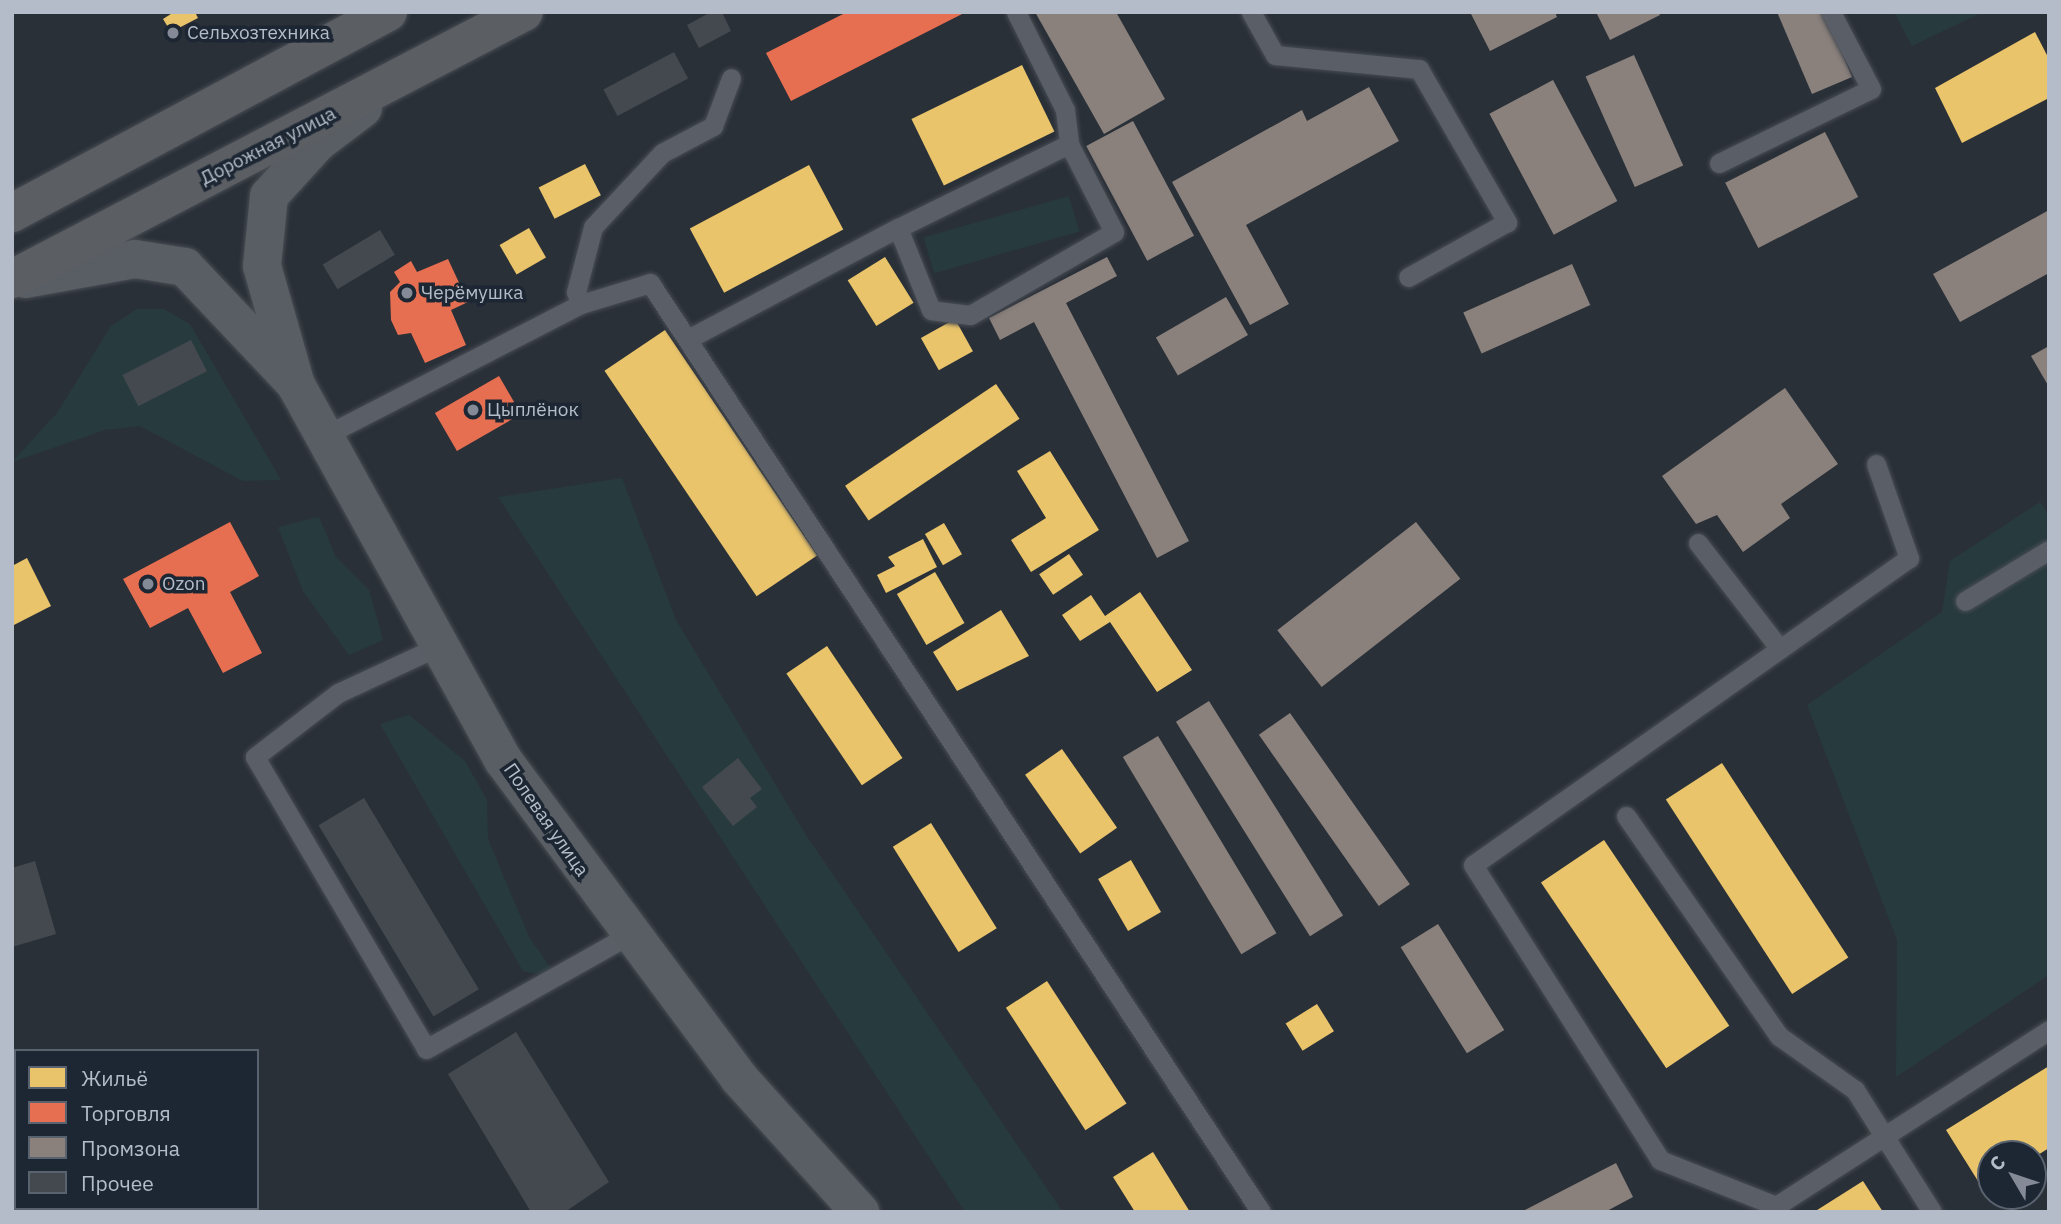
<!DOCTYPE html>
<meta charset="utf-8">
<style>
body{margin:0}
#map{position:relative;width:2061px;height:1224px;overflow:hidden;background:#2a3038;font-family:"IBM Plex Sans",sans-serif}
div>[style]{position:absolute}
.green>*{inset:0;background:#273a3e;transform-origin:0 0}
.homes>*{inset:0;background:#e9c46a;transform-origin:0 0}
.shops>*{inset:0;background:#e76f51;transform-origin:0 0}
.industry>*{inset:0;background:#8a817c;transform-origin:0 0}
.building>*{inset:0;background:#444950;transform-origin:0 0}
.roads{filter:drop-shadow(0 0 2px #484c53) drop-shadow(0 0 2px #484c53)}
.service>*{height:19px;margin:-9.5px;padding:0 9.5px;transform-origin:9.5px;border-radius:9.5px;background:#5a5e66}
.secondary>*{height:38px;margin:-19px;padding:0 19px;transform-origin:19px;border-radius:19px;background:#595d64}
.trunk>*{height:38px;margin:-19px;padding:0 19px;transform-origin:19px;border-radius:19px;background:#5b5f64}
.dots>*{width:19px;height:19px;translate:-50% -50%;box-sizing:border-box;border:4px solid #1d2633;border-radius:50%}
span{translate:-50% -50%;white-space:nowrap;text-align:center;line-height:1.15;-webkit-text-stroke:7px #1d2633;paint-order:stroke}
.poi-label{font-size:19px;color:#b4bcc9}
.left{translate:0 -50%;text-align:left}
.street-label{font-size:19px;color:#b4bcc9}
.frame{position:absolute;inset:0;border:14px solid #b4bcc9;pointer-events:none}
.legend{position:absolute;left:14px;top:1049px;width:245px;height:161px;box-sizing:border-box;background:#1d2633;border:2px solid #59626f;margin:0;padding:9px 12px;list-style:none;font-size:21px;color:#b4bcc9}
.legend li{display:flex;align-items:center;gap:14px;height:35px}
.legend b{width:35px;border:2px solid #59626f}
.north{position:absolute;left:1977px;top:1140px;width:70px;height:70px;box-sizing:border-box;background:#1d2633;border:2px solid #59626f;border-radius:50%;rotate:309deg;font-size:19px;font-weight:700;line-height:28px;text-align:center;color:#b4bcc9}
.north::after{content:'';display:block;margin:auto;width:24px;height:32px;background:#848b96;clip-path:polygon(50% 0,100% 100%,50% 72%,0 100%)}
</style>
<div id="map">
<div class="green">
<div style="clip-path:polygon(1894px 12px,1983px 12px,1912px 46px)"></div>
<div style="left:1069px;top:196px;width:37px;height:151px;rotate:74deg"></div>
<div style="clip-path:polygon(137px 309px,164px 309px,190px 324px,281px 480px,243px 481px,140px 426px,105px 430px,12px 462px,57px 413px,111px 326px)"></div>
<div style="clip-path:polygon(622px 478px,676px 620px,806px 835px,1063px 1212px,965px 1212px,498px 497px)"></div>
<div style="clip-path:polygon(2040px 502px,2049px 516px,2049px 975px,1896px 1077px,1897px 940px,1807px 705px,1942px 612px,1950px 561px)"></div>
<div style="clip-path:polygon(319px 517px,336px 557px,369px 590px,383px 640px,349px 655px,303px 591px,278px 527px)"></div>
<div style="clip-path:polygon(409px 715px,465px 761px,487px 800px,488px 839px,529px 937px,557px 977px,523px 971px,380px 724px)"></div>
</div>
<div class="homes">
<div style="clip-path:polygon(174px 12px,195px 12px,198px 18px,171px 32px,163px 19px)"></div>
<div style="clip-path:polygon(2035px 32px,2049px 59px,2049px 98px,1962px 143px,1935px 88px)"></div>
<div style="left:1022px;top:65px;width:74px;height:123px;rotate:64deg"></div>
<div style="left:585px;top:164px;width:35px;height:52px;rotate:63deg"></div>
<div style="left:809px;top:165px;width:73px;height:135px;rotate:62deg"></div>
<div style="left:529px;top:228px;width:34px;height:34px;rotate:60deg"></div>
<div style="left:885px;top:257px;width:54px;height:44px;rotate:58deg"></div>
<div style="left:955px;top:319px;width:37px;height:39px;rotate:61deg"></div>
<div style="left:665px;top:330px;width:272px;height:73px;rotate:56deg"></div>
<div style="left:996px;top:384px;width:42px;height:182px;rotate:56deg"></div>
<div style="clip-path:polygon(1050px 451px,1099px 530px,1031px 572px,1011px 540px,1046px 518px,1017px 471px)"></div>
<div style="left:944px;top:523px;width:36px;height:22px;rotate:60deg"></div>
<div style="clip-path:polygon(923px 539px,937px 567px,886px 593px,877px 575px,895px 566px,888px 557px)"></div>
<div style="left:1069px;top:554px;width:25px;height:36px;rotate:56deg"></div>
<div style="clip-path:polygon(27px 558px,51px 606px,12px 626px,12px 566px)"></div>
<div style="left:935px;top:572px;width:59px;height:44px;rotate:60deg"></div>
<div style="clip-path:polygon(1140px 592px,1192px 670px,1157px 692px,1110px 622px,1080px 641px,1062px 615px,1091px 595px,1105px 616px)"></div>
<div style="clip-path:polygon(1001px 610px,1029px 656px,957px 691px,933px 652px)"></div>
<div style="left:827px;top:646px;width:135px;height:49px;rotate:56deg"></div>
<div style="left:1062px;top:749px;width:96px;height:45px;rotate:55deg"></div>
<div style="left:1722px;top:763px;width:232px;height:67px;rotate:57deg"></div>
<div style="left:931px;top:823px;width:124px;height:45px;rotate:58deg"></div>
<div style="left:1604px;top:840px;width:224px;height:76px;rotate:56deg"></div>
<div style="left:1131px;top:860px;width:60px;height:38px;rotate:60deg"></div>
<div style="left:1047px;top:981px;width:146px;height:49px;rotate:57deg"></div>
<div style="left:1317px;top:1004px;width:32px;height:37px;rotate:58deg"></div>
<div style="clip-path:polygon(2049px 1066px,2049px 1148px,2033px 1158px,1991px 1154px,1991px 1184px,1983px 1189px,1946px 1130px)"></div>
<div style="clip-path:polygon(1153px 1152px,1190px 1212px,1135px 1212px,1113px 1177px)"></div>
<div style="clip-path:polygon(1863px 1181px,1883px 1212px,1814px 1212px)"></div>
</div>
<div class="shops">
<div style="clip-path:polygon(847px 12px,966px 12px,791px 101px,766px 53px)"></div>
<div style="clip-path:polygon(448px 259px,468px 302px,451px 310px,466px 345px,425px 363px,411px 333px,398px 335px,391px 320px,390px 292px,400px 282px,394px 272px,411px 261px,417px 272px)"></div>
<div style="left:499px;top:376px;width:44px;height:74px;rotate:60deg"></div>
<div style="clip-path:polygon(230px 522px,259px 576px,230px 592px,262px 653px,223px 673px,188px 608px,150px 628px,123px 579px)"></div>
</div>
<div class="industry">
<div style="clip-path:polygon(1035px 12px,1116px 12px,1165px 99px,1104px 134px)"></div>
<div style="clip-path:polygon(1470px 12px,1555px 12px,1557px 17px,1490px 51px)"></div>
<div style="clip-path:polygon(1596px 12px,1659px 12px,1660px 15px,1610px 40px)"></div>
<div style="clip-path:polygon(1777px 12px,1825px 12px,1852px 77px,1812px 94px)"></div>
<div style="left:1634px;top:55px;width:121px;height:53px;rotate:66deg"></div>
<div style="left:1553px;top:80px;width:137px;height:72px;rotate:62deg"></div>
<div style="clip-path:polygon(1369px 87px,1399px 141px,1246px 225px,1289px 304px,1250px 325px,1172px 182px,1302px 110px,1307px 121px)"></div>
<div style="left:1133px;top:121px;width:130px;height:53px;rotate:62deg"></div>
<div style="left:1825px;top:132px;width:73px;height:112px;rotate:63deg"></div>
<div style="clip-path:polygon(2049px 210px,2049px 273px,1960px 322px,1933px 274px)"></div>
<div style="clip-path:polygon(1107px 257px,1117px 276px,1066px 303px,1189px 541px,1157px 558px,1034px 322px,1000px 340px,989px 318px)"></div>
<div style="left:1572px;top:264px;width:45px;height:119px;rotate:66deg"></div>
<div style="left:1226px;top:297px;width:44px;height:81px;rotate:60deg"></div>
<div style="clip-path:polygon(2049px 346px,2049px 387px,2031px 356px)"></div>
<div style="clip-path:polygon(1785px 388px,1838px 464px,1781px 504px,1790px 518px,1743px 552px,1717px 515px,1696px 524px,1662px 476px)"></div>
<div style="left:1416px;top:522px;width:72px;height:176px;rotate:52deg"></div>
<div style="left:1209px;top:701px;width:253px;height:39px;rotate:58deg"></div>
<div style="left:1290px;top:713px;width:209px;height:38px;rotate:55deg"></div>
<div style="left:1158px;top:736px;width:230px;height:41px;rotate:59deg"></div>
<div style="left:1438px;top:924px;width:125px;height:44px;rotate:58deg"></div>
<div style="clip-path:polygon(1616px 1163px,1633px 1197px,1605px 1212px,1521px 1212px)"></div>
</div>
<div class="building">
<div style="clip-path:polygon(711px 12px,722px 12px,731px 31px,699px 48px,687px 25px)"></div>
<div style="left:674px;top:52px;width:30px;height:80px;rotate:62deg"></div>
<div style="left:380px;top:230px;width:29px;height:67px;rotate:59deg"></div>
<div style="left:191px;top:340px;width:35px;height:77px;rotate:63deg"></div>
<div style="clip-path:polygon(738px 758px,762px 789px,750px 798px,757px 807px,733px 826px,702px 787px)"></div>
<div style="left:364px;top:798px;width:223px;height:53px;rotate:59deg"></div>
<div style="clip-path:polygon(35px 861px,56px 934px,12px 947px,12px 868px)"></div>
<div style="clip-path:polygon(516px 1032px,609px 1182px,565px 1212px,531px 1212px,448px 1074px)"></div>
<div style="clip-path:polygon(16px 1068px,16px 1107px,14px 1107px,12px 1070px)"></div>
<div style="left:16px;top:1131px;width:48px;height:4px;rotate:90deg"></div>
<div style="clip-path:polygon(16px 1204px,16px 1208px,72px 1212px,12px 1212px)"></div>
</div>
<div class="roads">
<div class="service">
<div style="left:1016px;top:12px;width:110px;rotate:63.4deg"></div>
<div style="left:1065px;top:110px;width:34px;rotate:83deg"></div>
<div style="left:1251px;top:12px;width:49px;rotate:60.8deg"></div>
<div style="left:1275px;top:55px;width:145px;rotate:5.6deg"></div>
<div style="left:1419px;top:69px;width:177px;rotate:60.1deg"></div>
<div style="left:1507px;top:222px;width:113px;rotate:150.9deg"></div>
<div style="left:1719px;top:163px;width:169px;rotate:-26deg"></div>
<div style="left:1871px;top:89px;width:87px;rotate:-117.5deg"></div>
<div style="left:581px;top:304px;width:13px;rotate:-113deg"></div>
<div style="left:576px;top:292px;width:67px;rotate:-75.3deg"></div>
<div style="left:593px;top:227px;width:101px;rotate:-47deg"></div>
<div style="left:662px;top:153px;width:58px;rotate:-27.9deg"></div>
<div style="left:713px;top:126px;width:51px;rotate:-69.4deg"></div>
<div style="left:688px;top:339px;width:238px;rotate:-27.9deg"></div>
<div style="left:898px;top:228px;width:191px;rotate:-26.2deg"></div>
<div style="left:1069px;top:144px;width:99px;rotate:62.9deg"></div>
<div style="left:1114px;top:232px;width:166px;rotate:150deg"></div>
<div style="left:970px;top:315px;width:39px;rotate:-173deg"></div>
<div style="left:931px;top:310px;width:88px;rotate:-111.9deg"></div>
<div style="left:322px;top:437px;width:291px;rotate:-27.2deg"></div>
<div style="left:581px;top:304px;width:72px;rotate:-16.9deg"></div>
<div style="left:650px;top:283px;width:1112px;rotate:56.67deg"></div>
<div style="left:1876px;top:464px;width:100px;rotate:70.7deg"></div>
<div style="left:1909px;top:558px;width:533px;rotate:144.85deg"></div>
<div style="left:1473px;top:865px;width:349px;rotate:57.6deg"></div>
<div style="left:1660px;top:1160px;width:125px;rotate:21.6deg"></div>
<div style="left:1776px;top:1206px;width:325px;rotate:-32.8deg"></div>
<div style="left:1698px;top:543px;width:134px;rotate:52.3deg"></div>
<div style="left:1965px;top:601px;width:98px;rotate:-31.3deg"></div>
<div style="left:439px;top:646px;width:111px;rotate:155deg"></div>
<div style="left:338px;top:693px;width:105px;rotate:142.4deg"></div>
<div style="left:255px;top:757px;width:338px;rotate:59.6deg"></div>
<div style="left:426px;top:1049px;width:233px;rotate:-29.3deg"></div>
<div style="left:1626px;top:816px;width:268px;rotate:55.2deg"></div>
<div style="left:1779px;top:1036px;width:93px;rotate:35.4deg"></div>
<div style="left:1855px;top:1090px;width:144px;rotate:57.7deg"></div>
</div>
<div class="secondary">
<div style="left:363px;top:108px;width:56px;rotate:142.9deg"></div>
<div style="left:318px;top:142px;width:73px;rotate:132.2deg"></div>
<div style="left:269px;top:196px;width:70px;rotate:95.7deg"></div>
<div style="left:262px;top:266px;width:124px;rotate:74.1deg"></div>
<div style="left:296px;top:385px;width:428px;rotate:61.1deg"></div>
<div style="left:503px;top:760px;width:396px;rotate:53.4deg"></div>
<div style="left:739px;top:1078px;width:181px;rotate:47.9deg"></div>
<div style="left:25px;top:279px;width:112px;rotate:-10.3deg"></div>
<div style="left:135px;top:259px;width:51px;rotate:9.1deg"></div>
<div style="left:185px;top:267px;width:156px;rotate:46.6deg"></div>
</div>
<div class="trunk">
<div style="left:12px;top:213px;width:426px;rotate:-28.1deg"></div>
<div style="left:12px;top:279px;width:577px;rotate:-27.54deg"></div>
</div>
</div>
<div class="dots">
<div style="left:173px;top:33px;background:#848b96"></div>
<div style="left:407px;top:293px;background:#848b96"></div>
<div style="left:473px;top:410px;background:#848b96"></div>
<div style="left:148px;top:584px;background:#848b96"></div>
</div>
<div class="poi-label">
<span class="left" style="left:187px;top:33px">Сельхозтехника</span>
<span class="left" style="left:421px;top:293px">Черёмушка</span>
<span class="left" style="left:487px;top:410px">Цыплёнок</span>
<span class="left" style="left:162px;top:584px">Ozon</span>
</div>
<div class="street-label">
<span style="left:268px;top:146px;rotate:-27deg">Дорожная улица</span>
<span style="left:546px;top:820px;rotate:55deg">Полевая улица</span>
</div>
<div class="frame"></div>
<ul class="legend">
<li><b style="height:19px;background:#e9c46a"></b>Жильё</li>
<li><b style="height:19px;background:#e76f51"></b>Торговля</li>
<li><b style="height:19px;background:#8a817c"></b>Промзона</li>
<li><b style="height:19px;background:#444950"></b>Прочее</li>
</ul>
<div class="north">С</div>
</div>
